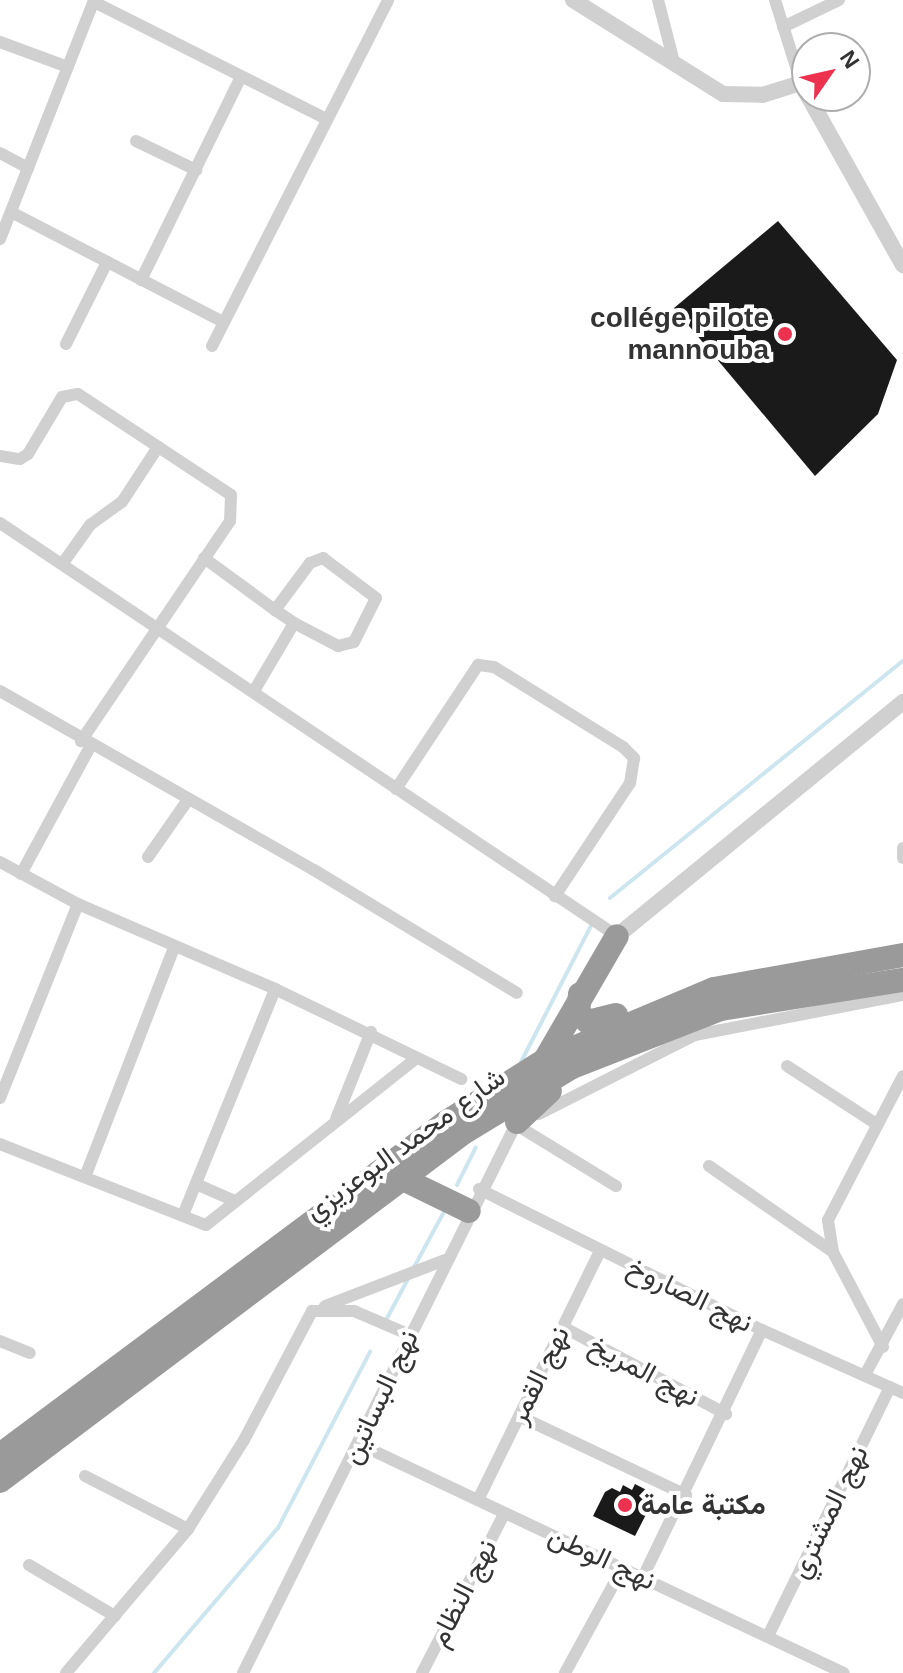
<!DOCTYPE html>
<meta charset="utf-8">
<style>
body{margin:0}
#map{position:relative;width:903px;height:1673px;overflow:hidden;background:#fff;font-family:Helvetica,Vazirmatn,sans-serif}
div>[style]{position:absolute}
.stream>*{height:4px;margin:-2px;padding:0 2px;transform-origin:2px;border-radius:2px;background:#cde5ef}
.building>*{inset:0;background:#1a1a1a}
.minor>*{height:12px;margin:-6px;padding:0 6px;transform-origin:6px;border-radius:6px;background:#d0d0d0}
.tertiary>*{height:16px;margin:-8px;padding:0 8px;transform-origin:8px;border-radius:8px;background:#d0d0d0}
.motorway>*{height:24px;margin:-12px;padding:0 12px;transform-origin:12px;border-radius:12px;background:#9a9a9a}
.dots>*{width:22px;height:22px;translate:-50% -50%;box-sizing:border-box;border:4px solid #fff;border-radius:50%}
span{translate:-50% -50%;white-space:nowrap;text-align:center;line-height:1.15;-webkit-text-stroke:8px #fff;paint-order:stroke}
.poi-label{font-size:28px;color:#333;font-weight:700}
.right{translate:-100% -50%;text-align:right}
.left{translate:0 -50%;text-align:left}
.street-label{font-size:28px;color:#333}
.north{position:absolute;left:791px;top:32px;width:80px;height:80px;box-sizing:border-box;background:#fff;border:2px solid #adadad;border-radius:50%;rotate:56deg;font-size:22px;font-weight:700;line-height:32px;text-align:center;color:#333}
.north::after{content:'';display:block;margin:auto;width:28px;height:36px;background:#ed324f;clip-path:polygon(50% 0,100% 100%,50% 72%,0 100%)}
</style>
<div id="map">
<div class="stream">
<div style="left:610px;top:898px;width:377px;rotate:-39deg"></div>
<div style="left:521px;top:1062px;width:153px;rotate:-62.8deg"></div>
<div style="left:457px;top:1185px;width:42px;rotate:-63.4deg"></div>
<div style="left:413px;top:1269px;width:67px;rotate:-61.5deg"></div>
<div style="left:385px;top:1322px;width:51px;rotate:-61.9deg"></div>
<div style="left:154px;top:1673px;width:191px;rotate:-49.5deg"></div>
<div style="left:278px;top:1528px;width:199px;rotate:-62.4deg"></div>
</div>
<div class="building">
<div style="clip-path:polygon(778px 221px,897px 360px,878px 414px,815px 476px,674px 308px)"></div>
<div style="clip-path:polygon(635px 1484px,656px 1495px,635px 1536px,593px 1516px,605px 1492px,612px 1488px,620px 1492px,623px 1485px,632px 1490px)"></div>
</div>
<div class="minor">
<div style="left:658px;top:0;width:68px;rotate:75.6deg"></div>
<div style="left:775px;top:0;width:87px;rotate:72.6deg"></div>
<div style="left:94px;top:2px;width:261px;rotate:26.7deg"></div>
<div style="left:783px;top:27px;width:62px;rotate:-25.7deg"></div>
<div style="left:0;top:42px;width:72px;rotate:20.2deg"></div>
<div style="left:136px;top:141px;width:67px;rotate:25.8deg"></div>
<div style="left:0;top:153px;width:32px;rotate:28deg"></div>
<div style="left:11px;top:212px;width:239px;rotate:27.4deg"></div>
<div style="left:0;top:239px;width:257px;rotate:-68.5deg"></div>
<div style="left:141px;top:280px;width:226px;rotate:-63.8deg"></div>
<div style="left:66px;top:344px;width:92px;rotate:-63.4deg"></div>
<div style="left:212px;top:346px;width:388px;rotate:-63deg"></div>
<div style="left:0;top:456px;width:20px;rotate:9deg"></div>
<div style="left:20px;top:459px;width:9px;rotate:-32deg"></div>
<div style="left:28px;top:454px;width:66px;rotate:-59.2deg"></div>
<div style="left:62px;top:397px;width:16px;rotate:-11deg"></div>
<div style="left:78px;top:394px;width:183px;rotate:33.4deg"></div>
<div style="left:231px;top:495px;width:26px;rotate:92deg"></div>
<div style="left:230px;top:521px;width:266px;rotate:124.1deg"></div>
<div style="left:0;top:523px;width:742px;rotate:33.8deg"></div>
<div style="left:204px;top:558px;width:88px;rotate:36.2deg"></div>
<div style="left:275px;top:610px;width:23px;rotate:34deg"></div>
<div style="left:294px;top:623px;width:50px;rotate:27.6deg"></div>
<div style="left:338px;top:646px;width:16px;rotate:-14deg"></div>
<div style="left:354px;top:642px;width:49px;rotate:-63.4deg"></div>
<div style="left:376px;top:598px;width:66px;rotate:-143deg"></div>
<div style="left:323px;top:558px;width:14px;rotate:159deg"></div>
<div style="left:310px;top:563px;width:59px;rotate:126.7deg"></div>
<div style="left:63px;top:563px;width:47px;rotate:-54.6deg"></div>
<div style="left:90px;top:525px;width:39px;rotate:-36deg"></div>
<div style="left:122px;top:502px;width:66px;rotate:-56.8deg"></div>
<div style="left:0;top:691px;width:361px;rotate:29.7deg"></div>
<div style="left:314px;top:870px;width:237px;rotate:31.2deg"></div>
<div style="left:254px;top:691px;width:79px;rotate:-59.5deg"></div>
<div style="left:396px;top:789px;width:149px;rotate:-56.5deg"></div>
<div style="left:478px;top:665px;width:16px;rotate:7deg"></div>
<div style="left:494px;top:667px;width:152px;rotate:31.8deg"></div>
<div style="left:623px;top:747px;width:16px;rotate:45deg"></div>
<div style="left:634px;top:758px;width:25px;rotate:99deg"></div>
<div style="left:630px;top:783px;width:136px;rotate:123.6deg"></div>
<div style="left:903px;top:848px;width:10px;rotate:90deg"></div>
<div style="left:148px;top:857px;width:68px;rotate:-55.1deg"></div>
<div style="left:0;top:862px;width:89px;rotate:28.3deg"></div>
<div style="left:78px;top:904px;width:215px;rotate:23.3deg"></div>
<div style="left:275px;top:989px;width:207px;rotate:25.8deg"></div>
<div style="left:21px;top:874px;width:145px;rotate:-61.5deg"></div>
<div style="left:787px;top:1066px;width:108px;rotate:33deg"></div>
<div style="left:0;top:1098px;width:209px;rotate:-68.1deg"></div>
<div style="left:539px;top:1114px;width:175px;rotate:-26.9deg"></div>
<div style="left:695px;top:1035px;width:212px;rotate:-10.9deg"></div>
<div style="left:336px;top:1119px;width:94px;rotate:-68.1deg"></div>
<div style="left:518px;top:1126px;width:115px;rotate:31.5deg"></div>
<div style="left:0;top:1144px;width:221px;rotate:21.5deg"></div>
<div style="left:206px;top:1225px;width:269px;rotate:-38.4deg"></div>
<div style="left:709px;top:1166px;width:151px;rotate:34.7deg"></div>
<div style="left:85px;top:1177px;width:247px;rotate:-68.8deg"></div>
<div style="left:196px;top:1184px;width:43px;rotate:23.6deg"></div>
<div style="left:479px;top:1189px;width:316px;rotate:26.5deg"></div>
<div style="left:762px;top:1330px;width:154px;rotate:24.1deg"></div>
<div style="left:183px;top:1215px;width:244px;rotate:-67.8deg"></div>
<div style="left:325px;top:1306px;width:129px;rotate:-21deg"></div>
<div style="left:563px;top:1327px;width:185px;rotate:28.1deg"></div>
<div style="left:0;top:1341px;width:32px;rotate:22deg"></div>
<div style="left:883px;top:1347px;width:107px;rotate:-117.8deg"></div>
<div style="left:833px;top:1252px;width:32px;rotate:-99deg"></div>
<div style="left:828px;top:1220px;width:162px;rotate:-62.5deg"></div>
<div style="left:866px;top:1373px;width:78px;rotate:-61.8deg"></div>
<div style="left:519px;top:1416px;width:185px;rotate:25.3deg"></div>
<div style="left:359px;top:1444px;width:536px;rotate:25.28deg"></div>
<div style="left:85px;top:1476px;width:116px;rotate:27.2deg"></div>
<div style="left:478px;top:1500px;width:277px;rotate:-63.9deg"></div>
<div style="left:29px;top:1565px;width:100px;rotate:30.7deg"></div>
<div style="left:643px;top:1577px;width:274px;rotate:-64.3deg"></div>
<div style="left:768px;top:1636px;width:277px;rotate:-63.9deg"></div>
<div style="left:66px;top:1673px;width:189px;rotate:-49.7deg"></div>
<div style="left:188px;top:1529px;width:105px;rotate:-57.8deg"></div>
<div style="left:244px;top:1440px;width:146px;rotate:-62.2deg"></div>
<div style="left:312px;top:1311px;width:42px"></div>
<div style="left:354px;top:1311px;width:61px;rotate:23.2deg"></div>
<div style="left:243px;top:1673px;width:615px;rotate:-63.56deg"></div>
<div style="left:422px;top:1673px;width:179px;rotate:-62.7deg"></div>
<div style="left:565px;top:1673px;width:121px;rotate:-61.3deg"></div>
</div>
<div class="tertiary">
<div style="left:573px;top:0;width:177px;rotate:32.1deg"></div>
<div style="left:723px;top:94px;width:39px;rotate:1deg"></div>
<div style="left:762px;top:95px;width:41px;rotate:-17.1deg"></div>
<div style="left:801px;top:83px;width:13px;rotate:63deg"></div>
<div style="left:808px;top:96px;width:194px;rotate:60.7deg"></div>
<div style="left:617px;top:936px;width:370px;rotate:-39.3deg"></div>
</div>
<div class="motorway">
<div style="left:580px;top:994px;width:19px;rotate:96deg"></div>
<div style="left:578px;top:1013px;width:13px;rotate:42deg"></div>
<div style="left:588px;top:1022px;width:29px;rotate:-14deg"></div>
<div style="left:545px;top:1060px;width:143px;rotate:-59.9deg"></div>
<div style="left:517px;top:1122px;width:45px;rotate:-43.2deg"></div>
<div style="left:403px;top:1179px;width:73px;rotate:25.9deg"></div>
<div style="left:0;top:1455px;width:555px;rotate:-36.73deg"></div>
<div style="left:445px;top:1123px;width:118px;rotate:-32.2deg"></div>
<div style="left:545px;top:1060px;width:183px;rotate:-22.8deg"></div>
<div style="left:714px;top:989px;width:192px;rotate:-10.2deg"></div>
<div style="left:0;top:1481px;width:579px;rotate:-36.93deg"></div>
<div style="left:463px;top:1133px;width:127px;rotate:-31.2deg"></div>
<div style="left:572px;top:1067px;width:160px;rotate:-21.3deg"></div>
<div style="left:721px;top:1009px;width:184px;rotate:-9.1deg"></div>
</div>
<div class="dots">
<div style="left:785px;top:334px;background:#ed324f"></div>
<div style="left:625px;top:1505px;background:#ed324f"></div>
</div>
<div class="poi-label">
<span class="right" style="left:769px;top:334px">collége pilote<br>mannouba</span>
<span class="left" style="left:641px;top:1505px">مكتبة عامة</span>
</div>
<div class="street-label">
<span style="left:405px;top:1144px;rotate:-36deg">شارع محمد البوعزيزي</span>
<span style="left:690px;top:1295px;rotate:26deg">نهج الصاروخ</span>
<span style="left:644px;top:1371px;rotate:28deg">نهج المريخ</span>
<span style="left:539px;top:1375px;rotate:-64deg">نهج القمر</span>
<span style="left:380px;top:1397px;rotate:-65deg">نهج البساتين</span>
<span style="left:829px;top:1512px;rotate:-64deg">نهج المشتري</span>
<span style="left:602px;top:1558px;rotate:25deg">نهج الوطن</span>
<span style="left:463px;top:1593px;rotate:-63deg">نهج النظام</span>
</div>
<div class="north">N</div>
</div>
